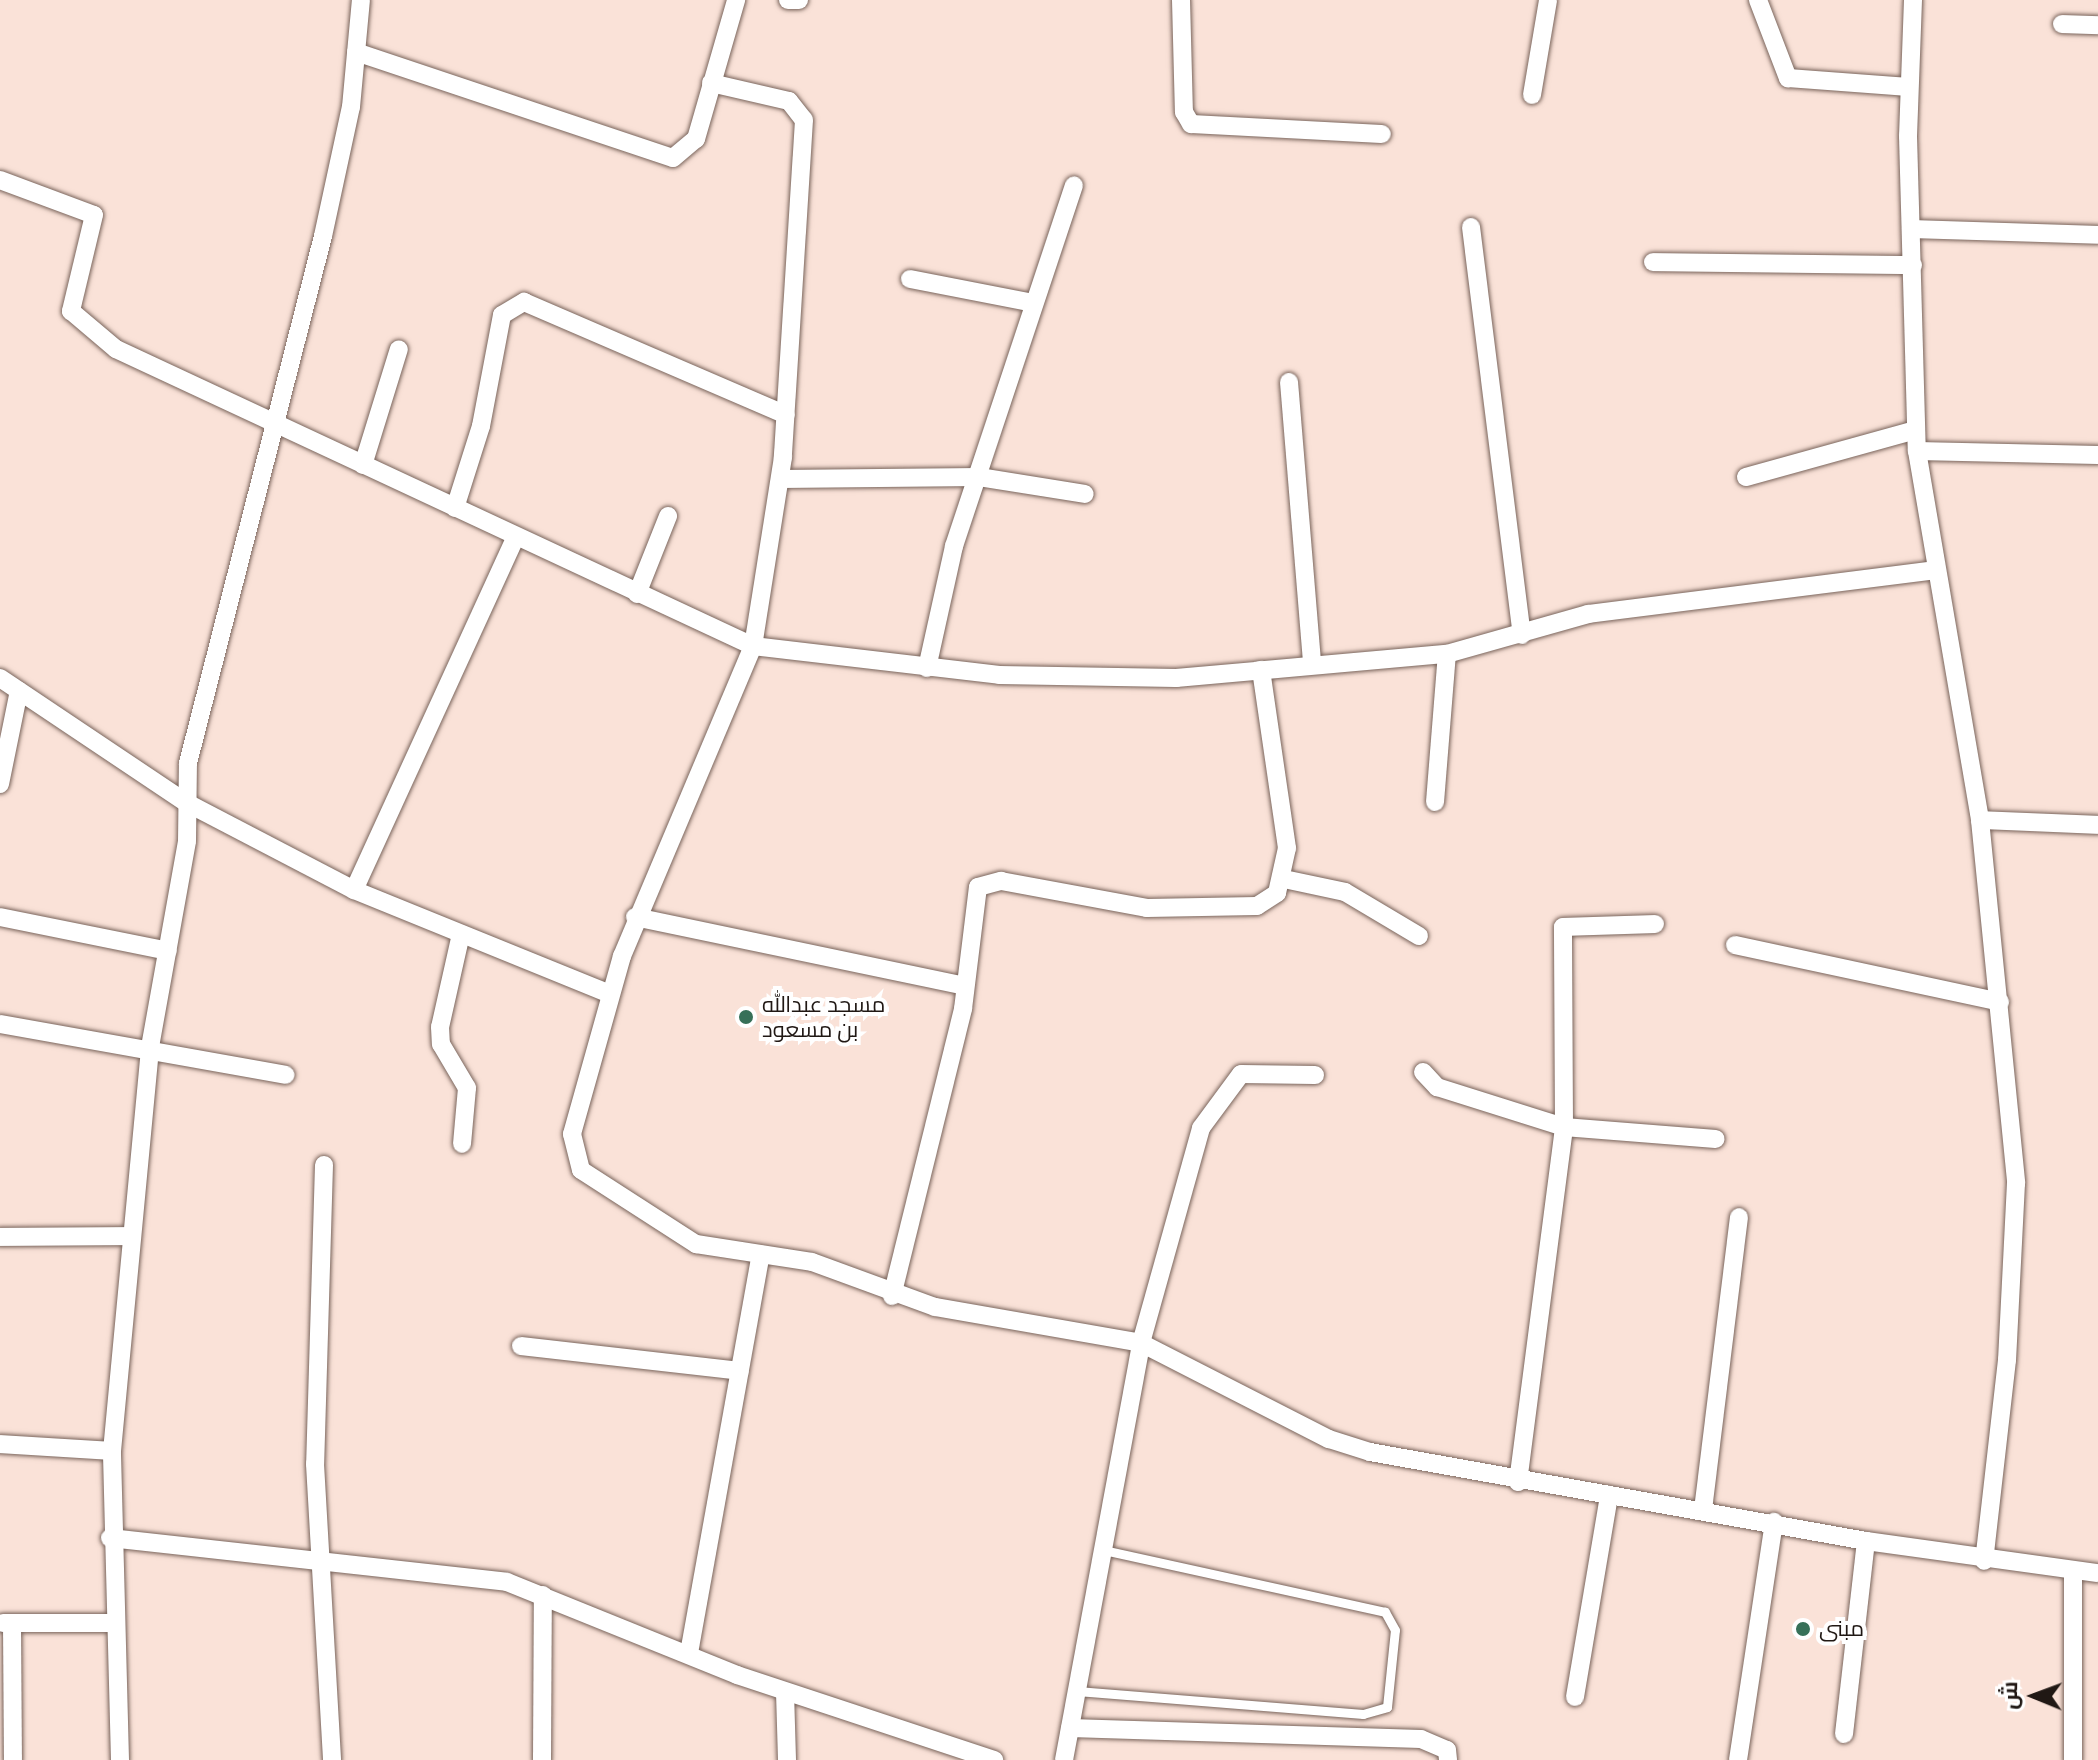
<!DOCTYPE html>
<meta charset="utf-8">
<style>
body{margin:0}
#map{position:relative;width:2098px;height:1760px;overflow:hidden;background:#fae2d8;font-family:Signika,Cairo,sans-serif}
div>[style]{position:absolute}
.roads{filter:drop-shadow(0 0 2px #79645b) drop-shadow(0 0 2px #79645b)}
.lane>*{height:9px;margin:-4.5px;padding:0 4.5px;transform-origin:4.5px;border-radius:4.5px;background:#fff}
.street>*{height:18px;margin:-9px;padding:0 9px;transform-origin:9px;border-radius:9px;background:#fff}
.dots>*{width:22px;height:22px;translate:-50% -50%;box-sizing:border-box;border:4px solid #fff;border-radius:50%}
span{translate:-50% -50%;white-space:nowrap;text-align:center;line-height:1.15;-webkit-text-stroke:8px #fff;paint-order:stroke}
.poi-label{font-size:22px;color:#201814}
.left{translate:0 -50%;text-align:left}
.north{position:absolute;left:1994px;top:1656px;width:80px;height:80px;-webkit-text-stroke:6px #fff;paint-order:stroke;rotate:271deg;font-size:22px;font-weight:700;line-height:32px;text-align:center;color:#201814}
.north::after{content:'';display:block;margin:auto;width:28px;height:36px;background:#201814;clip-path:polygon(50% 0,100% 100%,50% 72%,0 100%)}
</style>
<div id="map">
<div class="roads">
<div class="lane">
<div style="left:1077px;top:1691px;width:287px;rotate:4.6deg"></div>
<div style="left:1363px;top:1714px;width:25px;rotate:-16deg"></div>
<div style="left:1387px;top:1707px;width:77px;rotate:-84.1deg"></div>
<div style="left:1395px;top:1630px;width:21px;rotate:-119deg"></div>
<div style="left:1385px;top:1612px;width:289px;rotate:-167.6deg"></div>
</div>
<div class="street">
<div style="left:788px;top:0;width:11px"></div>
<div style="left:1181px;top:0;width:112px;rotate:88.5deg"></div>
<div style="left:1184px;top:112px;width:14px;rotate:60deg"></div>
<div style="left:1191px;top:124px;width:191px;rotate:3deg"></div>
<div style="left:1758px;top:0;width:84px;rotate:69deg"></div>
<div style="left:1788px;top:78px;width:121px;rotate:4.3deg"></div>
<div style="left:1913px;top:0;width:136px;rotate:92.1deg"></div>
<div style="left:1908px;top:136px;width:315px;rotate:88.4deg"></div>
<div style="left:1917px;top:451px;width:374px;rotate:80.3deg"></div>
<div style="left:1980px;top:820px;width:365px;rotate:84.3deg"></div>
<div style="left:2016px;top:1183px;width:177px;rotate:92.9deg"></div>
<div style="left:2007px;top:1360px;width:202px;rotate:96.5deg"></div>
<div style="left:2062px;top:24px;width:36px;rotate:2deg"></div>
<div style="left:356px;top:52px;width:334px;rotate:18.5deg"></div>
<div style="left:673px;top:158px;width:30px;rotate:-40deg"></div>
<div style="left:696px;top:139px;width:145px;rotate:-73.9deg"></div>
<div style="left:711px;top:83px;width:80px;rotate:13deg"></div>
<div style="left:789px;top:101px;width:24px;rotate:52deg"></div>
<div style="left:804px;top:120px;width:338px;rotate:93.6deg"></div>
<div style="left:783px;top:457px;width:191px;rotate:99deg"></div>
<div style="left:753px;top:646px;width:337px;rotate:112.9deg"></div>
<div style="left:622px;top:956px;width:185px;rotate:105.7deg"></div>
<div style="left:572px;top:1134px;width:37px;rotate:76deg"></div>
<div style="left:581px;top:1170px;width:137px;rotate:32.8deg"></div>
<div style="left:696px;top:1244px;width:117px;rotate:8.8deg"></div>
<div style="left:812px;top:1262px;width:131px;rotate:20.1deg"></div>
<div style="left:935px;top:1307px;width:209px;rotate:9.9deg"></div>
<div style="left:1141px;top:1343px;width:211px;rotate:27.1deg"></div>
<div style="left:1329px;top:1439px;width:43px;rotate:17.6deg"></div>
<div style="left:1370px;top:1452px;width:504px;rotate:10.17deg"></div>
<div style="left:1866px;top:1541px;width:234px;rotate:7.9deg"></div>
<div style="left:1532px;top:95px;width:96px;rotate:-80.4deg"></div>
<div style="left:0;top:180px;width:100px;rotate:20.4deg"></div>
<div style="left:94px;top:215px;width:99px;rotate:103.5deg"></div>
<div style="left:71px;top:311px;width:59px;rotate:40.2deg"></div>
<div style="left:116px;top:349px;width:703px;rotate:25deg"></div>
<div style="left:753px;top:646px;width:248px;rotate:6.7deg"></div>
<div style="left:999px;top:675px;width:177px;rotate:1deg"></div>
<div style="left:1176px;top:678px;width:272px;rotate:-5.1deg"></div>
<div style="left:1447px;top:654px;width:147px;rotate:-15.8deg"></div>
<div style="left:1588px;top:614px;width:350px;rotate:-7.2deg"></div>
<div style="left:1471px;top:227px;width:411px;rotate:82.9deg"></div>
<div style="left:1912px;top:229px;width:186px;rotate:1.8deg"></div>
<div style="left:1653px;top:262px;width:260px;rotate:0.7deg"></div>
<div style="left:910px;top:279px;width:126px;rotate:11deg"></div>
<div style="left:1289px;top:382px;width:283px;rotate:85.3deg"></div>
<div style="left:1917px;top:451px;width:181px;rotate:1.3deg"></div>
<div style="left:363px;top:465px;width:121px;rotate:-72.8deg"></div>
<div style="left:1746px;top:477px;width:176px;rotate:-15.5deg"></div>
<div style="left:780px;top:479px;width:199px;rotate:-0.6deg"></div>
<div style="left:979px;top:477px;width:107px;rotate:9.1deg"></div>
<div style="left:455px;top:508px;width:86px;rotate:-72.4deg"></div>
<div style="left:481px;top:426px;width:113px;rotate:-79.3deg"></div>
<div style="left:502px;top:315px;width:26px;rotate:-31deg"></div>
<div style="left:524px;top:302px;width:285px;rotate:23.3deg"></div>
<div style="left:637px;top:594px;width:84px;rotate:-68.3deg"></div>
<div style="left:927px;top:668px;width:125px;rotate:-77.5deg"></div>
<div style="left:954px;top:546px;width:380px;rotate:-71.6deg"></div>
<div style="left:0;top:678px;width:225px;rotate:33.8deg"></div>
<div style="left:187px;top:803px;width:188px;rotate:27.5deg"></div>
<div style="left:354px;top:890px;width:276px;rotate:22.1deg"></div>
<div style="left:0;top:784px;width:95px;rotate:-78.5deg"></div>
<div style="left:1435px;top:802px;width:148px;rotate:-85.4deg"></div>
<div style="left:1980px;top:820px;width:118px;rotate:2.4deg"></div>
<div style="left:1284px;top:879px;width:62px;rotate:12deg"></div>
<div style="left:1345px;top:892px;width:86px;rotate:30.7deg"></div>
<div style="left:354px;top:890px;width:387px;rotate:-65.4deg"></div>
<div style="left:0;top:917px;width:171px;rotate:11.4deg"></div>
<div style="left:635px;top:917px;width:337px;rotate:11.8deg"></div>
<div style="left:461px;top:934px;width:95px;rotate:102.7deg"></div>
<div style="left:440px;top:1027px;width:17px;rotate:87deg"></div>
<div style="left:441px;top:1044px;width:51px;rotate:59.4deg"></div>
<div style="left:467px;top:1088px;width:56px;rotate:95.1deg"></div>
<div style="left:1735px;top:945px;width:271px;rotate:12.1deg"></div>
<div style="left:0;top:1024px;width:290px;rotate:10.1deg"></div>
<div style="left:1423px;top:1072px;width:21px;rotate:47deg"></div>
<div style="left:1437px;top:1087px;width:133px;rotate:17.5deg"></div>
<div style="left:1564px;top:1127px;width:152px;rotate:4.5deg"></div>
<div style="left:324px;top:1165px;width:299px;rotate:91.7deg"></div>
<div style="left:315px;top:1464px;width:296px;rotate:86.7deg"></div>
<div style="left:0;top:1237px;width:131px;rotate:-0.4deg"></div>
<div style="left:892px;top:1296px;width:296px;rotate:-76.1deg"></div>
<div style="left:963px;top:1009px;width:123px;rotate:-83deg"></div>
<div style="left:978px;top:887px;width:24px;rotate:-15deg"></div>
<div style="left:1001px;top:881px;width:148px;rotate:10.5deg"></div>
<div style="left:1147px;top:908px;width:110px;rotate:-1deg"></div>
<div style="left:1257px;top:906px;width:24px;rotate:-33deg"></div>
<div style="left:1277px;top:893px;width:46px;rotate:-77.5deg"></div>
<div style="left:1287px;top:848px;width:180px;rotate:-98.3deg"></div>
<div style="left:521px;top:1346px;width:220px;rotate:6.5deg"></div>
<div style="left:0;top:1444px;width:112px;rotate:3.6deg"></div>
<div style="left:1518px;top:1482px;width:358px;rotate:-82.6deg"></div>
<div style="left:1564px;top:1127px;width:200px;rotate:-90.3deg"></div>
<div style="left:1563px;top:927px;width:92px;rotate:-1.9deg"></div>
<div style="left:1703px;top:1510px;width:295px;rotate:-83deg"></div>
<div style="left:110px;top:1538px;width:399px;rotate:6.3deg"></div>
<div style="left:507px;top:1582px;width:248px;rotate:22deg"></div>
<div style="left:737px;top:1675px;width:271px;rotate:18.3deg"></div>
<div style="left:2073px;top:1572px;width:188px;rotate:90deg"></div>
<div style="left:3px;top:1623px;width:110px"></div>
<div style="left:12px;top:1623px;width:137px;rotate:89.6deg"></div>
<div style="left:689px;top:1653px;width:405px;rotate:-79.8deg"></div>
<div style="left:785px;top:1692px;width:68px;rotate:88.3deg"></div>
<div style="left:1575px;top:1697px;width:205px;rotate:-80.4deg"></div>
<div style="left:1070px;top:1728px;width:351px;rotate:1.8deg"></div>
<div style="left:1421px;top:1739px;width:28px;rotate:23deg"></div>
<div style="left:1447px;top:1750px;width:10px;rotate:84deg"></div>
<div style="left:1844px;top:1734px;width:194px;rotate:-83.5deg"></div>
<div style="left:120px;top:1760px;width:309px;rotate:-91.5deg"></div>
<div style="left:112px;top:1451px;width:406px;rotate:-84.6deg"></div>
<div style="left:150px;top:1047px;width:209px;rotate:-79.8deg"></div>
<div style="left:187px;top:841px;width:78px;rotate:-89.3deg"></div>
<div style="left:188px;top:763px;width:544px;rotate:-75.63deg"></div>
<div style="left:323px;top:236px;width:132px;rotate:-77.8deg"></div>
<div style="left:351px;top:107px;width:107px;rotate:-84.7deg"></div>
<div style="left:542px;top:1760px;width:165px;rotate:-89.7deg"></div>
<div style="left:1064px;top:1760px;width:424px;rotate:-79.5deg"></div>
<div style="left:1141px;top:1343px;width:223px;rotate:-74.4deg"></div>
<div style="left:1201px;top:1128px;width:67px;rotate:-53.5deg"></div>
<div style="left:1241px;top:1074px;width:74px;rotate:0.8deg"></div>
<div style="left:1738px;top:1760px;width:241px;rotate:-81.4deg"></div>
</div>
</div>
<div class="dots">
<div style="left:746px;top:1017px;background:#377058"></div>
<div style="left:1803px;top:1629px;background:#377058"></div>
</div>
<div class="poi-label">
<span class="left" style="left:762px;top:1017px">مسجد عبدالله<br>بن مسعود</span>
<span class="left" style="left:1819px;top:1629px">مبنى</span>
</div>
<div class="north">ش</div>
</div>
